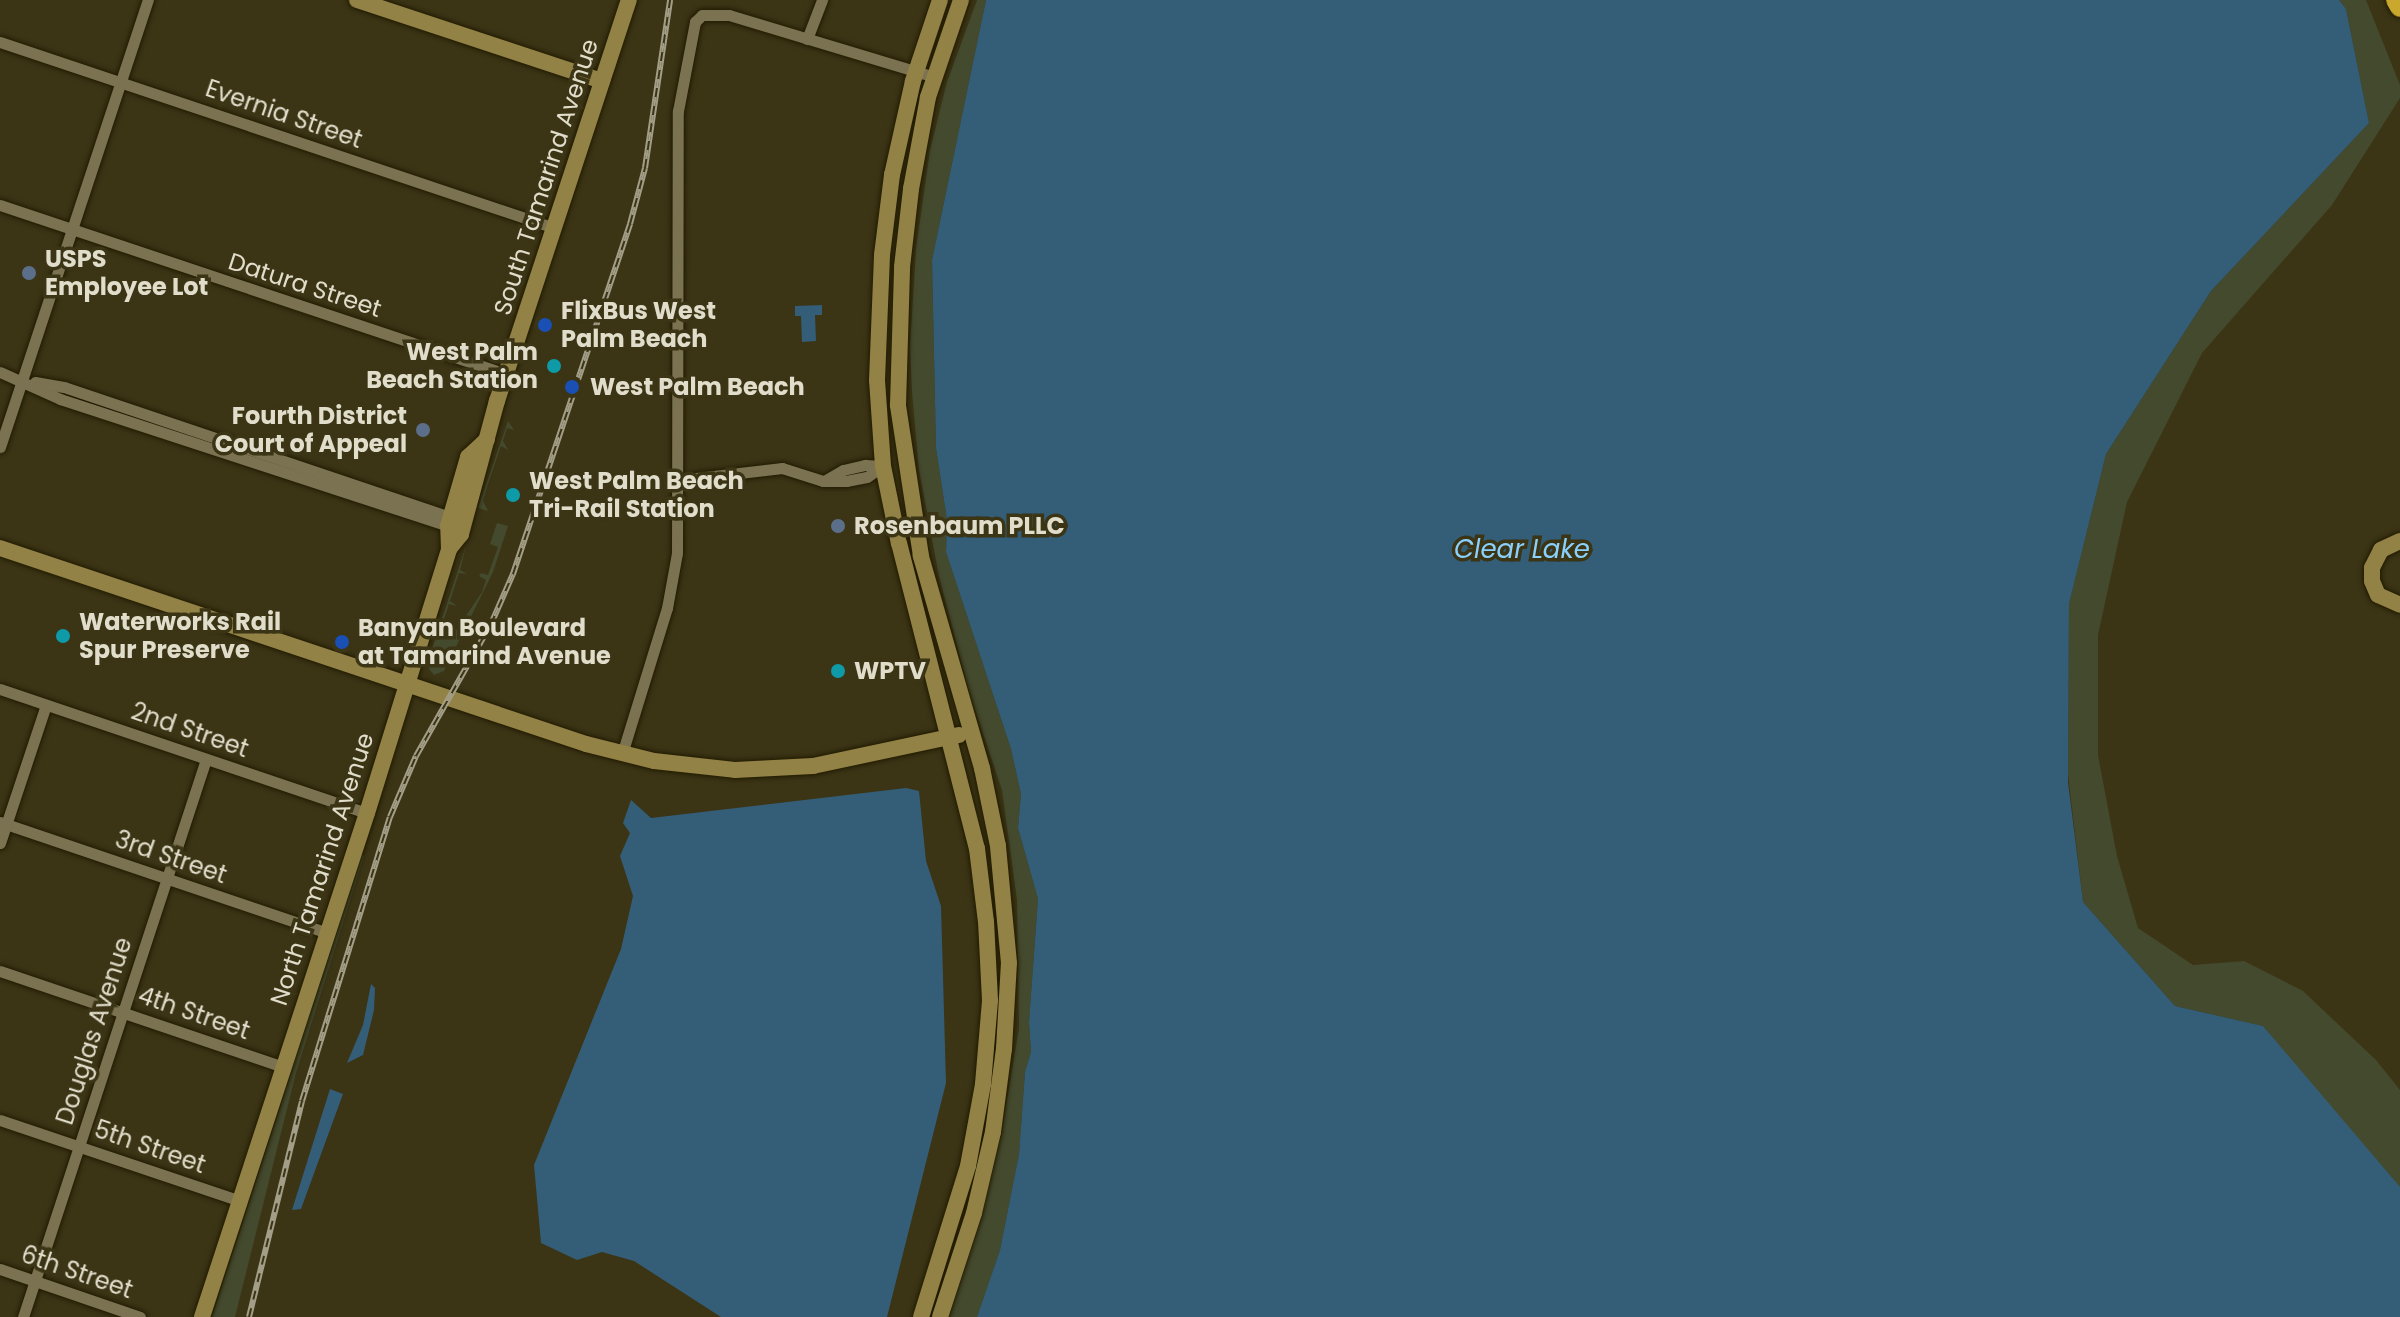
<!DOCTYPE html>
<style>
body{margin:0}
#map{position:relative;width:2400px;height:1317px;overflow:hidden;background:#3b3415;font-family:Poppins,sans-serif}
div>[style]{position:absolute}
.green>*{inset:0;background:#444a2e}
.water>*{inset:0;background:#345e78}
.roads{filter:drop-shadow(0 0 2px #221b00) drop-shadow(0 0 2px #221b00)}
.street>*{height:11px;margin:-5.5px;padding:0 5.5px;transform-origin:5.5px;border-radius:5.5px;background:#7a7251}
.secondary>*{height:16px;margin:-8px;padding:0 8px;transform-origin:8px;border-radius:8px;background:#928246}
.highway>*{height:20px;margin:-10px;padding:0 10px;transform-origin:10px;border-radius:10px;background:#caa72d}
.rail>*{height:6px;margin-top:-3px;transform-origin:0;background:repeating-linear-gradient(90deg,#3b3415 0 9px,#a39e87 0 18px);box-sizing:border-box;border-block:2px solid #a39e87}
.dots>*{width:22px;height:22px;translate:-50% -50%;box-sizing:border-box;border:4px solid #3b3415;border-radius:50%}
span{translate:-50% -50%;white-space:nowrap;text-align:center;line-height:1.15;-webkit-text-stroke:7px #3b3415;paint-order:stroke}
.street-label{font-size:24px;color:#e1ddcb}
.poi-label{font-size:24px;color:#e1ddcb;font-weight:700}
.left{translate:0 -50%;text-align:left}
.right{translate:-100% -50%;text-align:right}
.water-label{font-size:26px;color:#8ad0fc;font-style:italic}
</style>
<div id="map">
<div class="green">
<div style="clip-path:polygon(977px 0,986px 0,932px 260px,936px 448px,947px 520px,946px 552px,1011px 749px,1021px 794px,1018px 828px,1038px 899px,1029px 1022px,1031px 1052px,1025px 1072px,1019px 1154px,1000px 1250px,977px 1317px,948px 1317px,1001px 1136px,1019px 1028px,1017px 900px,1002px 790px,969px 691px,939px 576px,919px 470px,912px 392px,910px 346px,916px 249px,930px 150px,947px 82px)"></div>
<div style="clip-path:polygon(2339px 0,2366px 0,2400px 85px,2400px 98px,2332px 205px,2202px 353px,2127px 502px,2098px 635px,2098px 755px,2117px 856px,2138px 928px,2193px 965px,2244px 961px,2303px 991px,2376px 1060px,2400px 1090px,2400px 1195px,2263px 1026px,2175px 1006px,2083px 902px,2068px 774px,2069px 604px,2106px 454px,2211px 291px,2369px 123px,2346px 9px)"></div>
<div style="clip-path:polygon(508px 421px,514px 430px,507px 428px,503px 441px,508px 450px,501px 446px,489px 481px,483px 501px,488px 511px,478px 508px)"></div>
<div style="clip-path:polygon(497px 523px,508px 526px,493px 572px,444px 671px,434px 675px,429px 669px,429px 658px,467px 543px,460px 570px,467px 574px,459px 573px,450px 601px,457px 606px,449px 604px,441px 629px,453px 635px,482px 592px,486px 580px,479px 576px,481px 573px,488px 575px,498px 547px,490px 544px)"></div>
<div style="clip-path:polygon(359px 853px,364px 856px,296px 1073px,235px 1317px,212px 1317px,290px 1077px,286px 1074px)"></div>
</div>
<div class="water">
<div style="clip-path:polygon(986px 0,2339px 0,2346px 9px,2369px 123px,2211px 291px,2106px 454px,2069px 604px,2068px 782px,2083px 902px,2175px 1006px,2263px 1026px,2400px 1187px,2400px 1317px,977px 1317px,1000px 1250px,1019px 1154px,1025px 1072px,1031px 1052px,1029px 1022px,1038px 899px,1018px 828px,1021px 794px,1011px 749px,946px 552px,947px 520px,936px 448px,932px 260px)"></div>
<div style="clip-path:polygon(822px 305px,822px 315px,815px 315px,816px 341px,802px 342px,801px 316px,795px 316px,795px 306px)"></div>
<div style="clip-path:polygon(906px 788px,919px 791px,926px 861px,941px 906px,946px 1083px,887px 1317px,721px 1317px,634px 1261px,602px 1252px,577px 1260px,541px 1243px,534px 1165px,621px 949px,633px 896px,620px 856px,630px 833px,623px 823px,631px 800px,651px 818px)"></div>
<div style="clip-path:polygon(371px 984px,375px 988px,374px 1010px,363px 1055px,347px 1063px,363px 1025px)"></div>
<div style="clip-path:polygon(330px 1089px,343px 1094px,301px 1209px,292px 1210px)"></div>
</div>
<div class="roads">
<div class="street">
<div style="left:807px;top:39px;width:42px;rotate:-69deg"></div>
<div style="left:0;top:42px;width:585px;rotate:18.53deg"></div>
<div style="left:0;top:205px;width:533px;rotate:18.47deg"></div>
<div style="left:0;top:372px;width:66px;rotate:24.2deg"></div>
<div style="left:60px;top:399px;width:408px;rotate:18.1deg"></div>
<div style="left:35px;top:382px;width:29px;rotate:10deg"></div>
<div style="left:64px;top:387px;width:408px;rotate:18.6deg"></div>
<div style="left:0;top:447px;width:471px;rotate:-71.7deg"></div>
<div style="left:679px;top:480px;width:104px;rotate:-6.6deg"></div>
<div style="left:782px;top:468px;width:43px;rotate:17.6deg"></div>
<div style="left:823px;top:481px;width:23px"></div>
<div style="left:846px;top:481px;width:21px;rotate:-11deg"></div>
<div style="left:867px;top:477px;width:19px;rotate:-35deg"></div>
<div style="left:824px;top:481px;width:22px;rotate:-30deg"></div>
<div style="left:843px;top:470px;width:23px;rotate:-13deg"></div>
<div style="left:865px;top:465px;width:18px;rotate:3deg"></div>
<div style="left:0;top:689px;width:387px;rotate:18.7deg"></div>
<div style="left:622px;top:754px;width:153px;rotate:-72.9deg"></div>
<div style="left:667px;top:608px;width:56px;rotate:-79.7deg"></div>
<div style="left:677px;top:553px;width:442px;rotate:-89.9deg"></div>
<div style="left:678px;top:111px;width:91px;rotate:-79.2deg"></div>
<div style="left:695px;top:22px;width:10px;rotate:-45deg"></div>
<div style="left:702px;top:15px;width:27px"></div>
<div style="left:729px;top:15px;width:214px;rotate:16.8deg"></div>
<div style="left:0;top:822px;width:346px;rotate:18.7deg"></div>
<div style="left:0;top:843px;width:145px;rotate:-71.6deg"></div>
<div style="left:0;top:971px;width:300px;rotate:18.7deg"></div>
<div style="left:0;top:1120px;width:253px;rotate:18.6deg"></div>
<div style="left:0;top:1269px;width:148px;rotate:18.9deg"></div>
<div style="left:23px;top:1317px;width:587px;rotate:-71.84deg"></div>
</div>
<div class="secondary">
<div style="left:357px;top:0;width:258px;rotate:18.3deg"></div>
<div style="left:2400px;top:541px;width:21px;rotate:155deg"></div>
<div style="left:2381px;top:550px;width:20px;rotate:117deg"></div>
<div style="left:2372px;top:568px;width:13px;rotate:90deg"></div>
<div style="left:2372px;top:581px;width:15px;rotate:67deg"></div>
<div style="left:2378px;top:595px;width:24px;rotate:24deg"></div>
<div style="left:0;top:548px;width:618px;rotate:18.49deg"></div>
<div style="left:586px;top:744px;width:70px;rotate:14deg"></div>
<div style="left:654px;top:761px;width:81px;rotate:6.3deg"></div>
<div style="left:735px;top:770px;width:78px;rotate:-2.9deg"></div>
<div style="left:813px;top:766px;width:149px;rotate:-12deg"></div>
<div style="left:449px;top:549px;width:19px;rotate:-51deg"></div>
<div style="left:461px;top:534px;width:138px;rotate:-74.9deg"></div>
<div style="left:497px;top:401px;width:422px;rotate:-71.8deg"></div>
<div style="left:202px;top:1317px;width:530px;rotate:-71.87deg"></div>
<div style="left:367px;top:813px;width:276px;rotate:-72.7deg"></div>
<div style="left:449px;top:549px;width:23px;rotate:-92deg"></div>
<div style="left:448px;top:526px;width:72px;rotate:-73.8deg"></div>
<div style="left:468px;top:457px;width:26px;rotate:-43deg"></div>
<div style="left:921px;top:1317px;width:158px;rotate:-72.7deg"></div>
<div style="left:968px;top:1166px;width:83px;rotate:-79.6deg"></div>
<div style="left:983px;top:1084px;width:84px;rotate:-85.2deg"></div>
<div style="left:990px;top:1000px;width:78px;rotate:-92.9deg"></div>
<div style="left:986px;top:922px;width:74px;rotate:-97deg"></div>
<div style="left:977px;top:849px;width:315px;rotate:-104.3deg"></div>
<div style="left:899px;top:544px;width:80px;rotate:-101.6deg"></div>
<div style="left:883px;top:466px;width:86px;rotate:-94deg"></div>
<div style="left:877px;top:380px;width:125px;rotate:-87.7deg"></div>
<div style="left:882px;top:255px;width:81px;rotate:-82.9deg"></div>
<div style="left:892px;top:175px;width:96px;rotate:-77.4deg"></div>
<div style="left:913px;top:81px;width:85px;rotate:-71.6deg"></div>
<div style="left:940px;top:1317px;width:109px;rotate:-71.9deg"></div>
<div style="left:974px;top:1213px;width:83px;rotate:-76.8deg"></div>
<div style="left:993px;top:1132px;width:84px;rotate:-82.5deg"></div>
<div style="left:1004px;top:1049px;width:86px;rotate:-86.7deg"></div>
<div style="left:1009px;top:963px;width:118px;rotate:-95.4deg"></div>
<div style="left:998px;top:846px;width:80px;rotate:-101.6deg"></div>
<div style="left:982px;top:768px;width:221px;rotate:-106.1deg"></div>
<div style="left:921px;top:556px;width:153px;rotate:-98.7deg"></div>
<div style="left:898px;top:405px;width:138px;rotate:-88.3deg"></div>
<div style="left:902px;top:267px;width:79px;rotate:-83.4deg"></div>
<div style="left:911px;top:189px;width:94px;rotate:-79.5deg"></div>
<div style="left:928px;top:97px;width:102px;rotate:-71.2deg"></div>
</div>
<div class="highway">
<div style="left:2396px;top:0;width:8px;rotate:60deg"></div>
</div>
</div>
<div class="rail">
<div style="left:249px;top:1317px;width:222px;rotate:-76.2deg"></div>
<div style="left:302px;top:1101px;width:297px;rotate:-72.8deg"></div>
<div style="left:390px;top:817px;width:66px;rotate:-66.9deg"></div>
<div style="left:416px;top:756px;width:152px;rotate:-60.4deg"></div>
<div style="left:491px;top:624px;width:55px;rotate:-66.3deg"></div>
<div style="left:513px;top:574px;width:369px;rotate:-71.5deg"></div>
<div style="left:630px;top:224px;width:58px;rotate:-75deg"></div>
<div style="left:645px;top:168px;width:170px;rotate:-81.5deg"></div>
</div>
<div class="dots">
<div style="left:29px;top:273px;background:#5c6f8a"></div>
<div style="left:545px;top:325px;background:#1a4fb4"></div>
<div style="left:554px;top:366px;background:#0f9aa8"></div>
<div style="left:572px;top:387px;background:#1a4fb4"></div>
<div style="left:423px;top:430px;background:#5c6f8a"></div>
<div style="left:513px;top:495px;background:#0f9aa8"></div>
<div style="left:838px;top:526px;background:#5c6f8a"></div>
<div style="left:63px;top:636px;background:#0f9aa8"></div>
<div style="left:342px;top:642px;background:#1a4fb4"></div>
<div style="left:838px;top:671px;background:#0f9aa8"></div>
</div>
<div class="street-label">
<span style="left:284px;top:114px;rotate:19deg">Evernia Street</span>
<span style="left:546px;top:177px;rotate:-72deg">South Tamarind Avenue</span>
<span style="left:305px;top:285px;rotate:18deg">Datura Street</span>
<span style="left:190px;top:730px;rotate:19deg">2nd Street</span>
<span style="left:171px;top:857px;rotate:19deg">3rd Street</span>
<span style="left:322px;top:869px;rotate:-72deg">North Tamarind Avenue</span>
<span style="left:194px;top:1013px;rotate:19deg">4th Street</span>
<span style="left:94px;top:1031px;rotate:-72deg">Douglas Avenue</span>
<span style="left:150px;top:1147px;rotate:19deg">5th Street</span>
<span style="left:77px;top:1272px;rotate:19deg">6th Street</span>
</div>
<div class="poi-label">
<span class="left" style="left:45px;top:273px">USPS<br>Employee Lot</span>
<span class="left" style="left:561px;top:325px">FlixBus West<br>Palm Beach</span>
<span class="right" style="left:538px;top:366px">West Palm<br>Beach Station</span>
<span class="left" style="left:590px;top:387px">West Palm Beach</span>
<span class="right" style="left:407px;top:430px">Fourth District<br>Court of Appeal</span>
<span class="left" style="left:529px;top:495px">West Palm Beach<br>Tri-Rail Station</span>
<span class="left" style="left:854px;top:526px">Rosenbaum PLLC</span>
<span class="left" style="left:79px;top:636px">Waterworks Rail<br>Spur Preserve</span>
<span class="left" style="left:358px;top:642px">Banyan Boulevard<br>at Tamarind Avenue</span>
<span class="left" style="left:854px;top:671px">WPTV</span>
</div>
<div class="water-label">
<span style="left:1522px;top:550px">Clear Lake</span>
</div>
</div>
